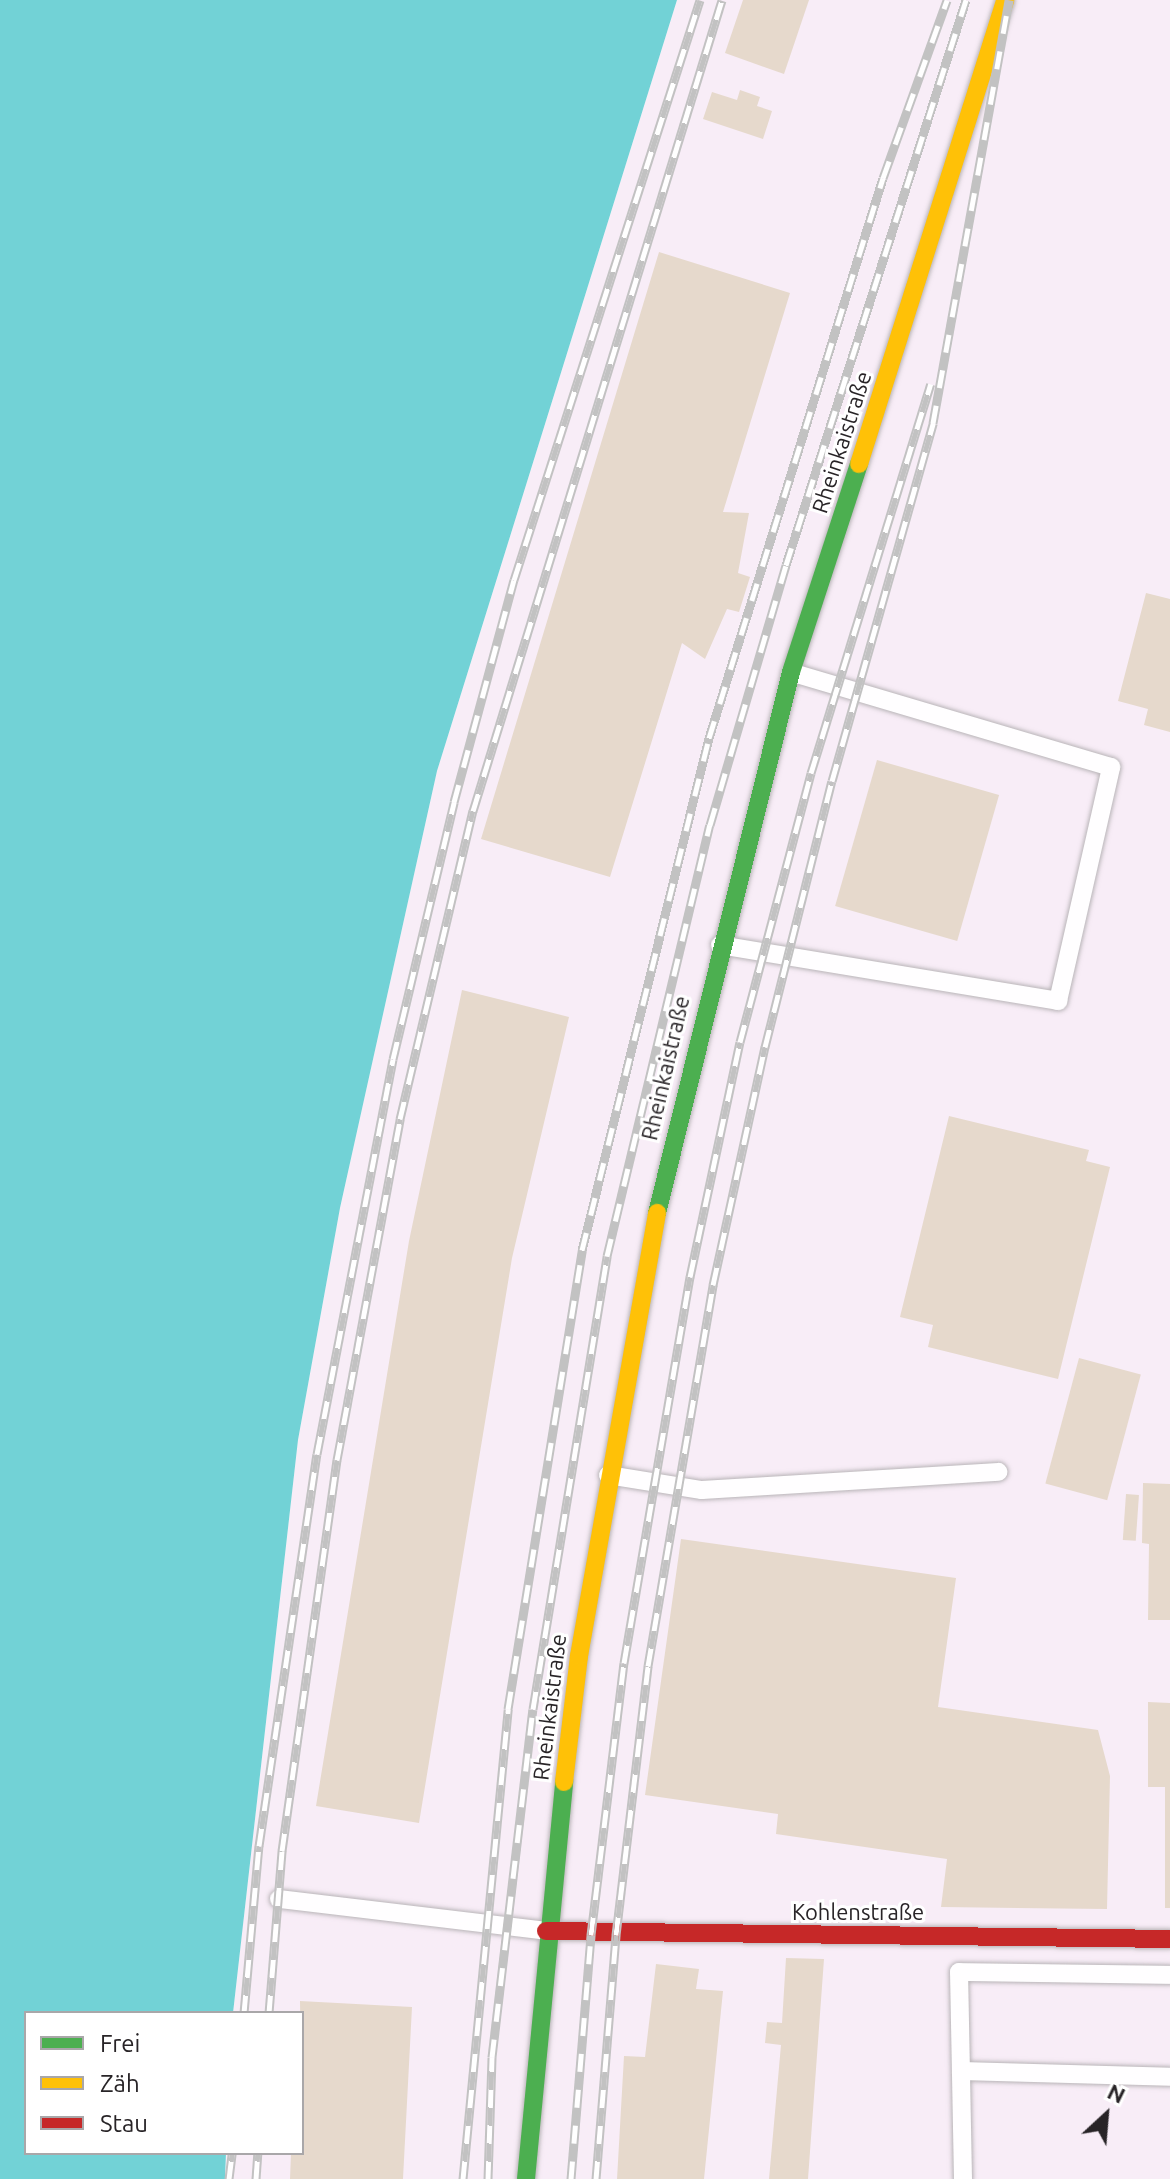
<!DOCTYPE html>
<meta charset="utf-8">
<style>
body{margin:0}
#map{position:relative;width:1170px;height:2179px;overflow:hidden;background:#fdf9fd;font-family:Ubuntu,sans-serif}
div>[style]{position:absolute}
.built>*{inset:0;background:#f8edf7}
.water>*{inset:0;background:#72d2d6}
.building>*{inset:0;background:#e6d9cc;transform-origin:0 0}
.roads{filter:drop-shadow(0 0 2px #b9b5b8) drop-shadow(0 0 2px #b9b5b8)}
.lane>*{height:18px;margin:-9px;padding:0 9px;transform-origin:9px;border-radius:9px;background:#fffeff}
.fast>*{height:18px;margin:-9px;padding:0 9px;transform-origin:9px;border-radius:9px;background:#4caf50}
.slow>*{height:18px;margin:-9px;padding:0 9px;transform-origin:9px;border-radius:9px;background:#ffc107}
.jam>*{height:18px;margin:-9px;padding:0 9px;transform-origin:9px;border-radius:9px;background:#c62828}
.rail>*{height:9px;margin-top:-4.5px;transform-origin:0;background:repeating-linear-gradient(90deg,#fff 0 18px,#c2c2c2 0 36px);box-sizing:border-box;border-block:2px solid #c2c2c2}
span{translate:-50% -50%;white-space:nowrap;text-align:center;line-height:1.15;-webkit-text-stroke:6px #fff;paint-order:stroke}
.street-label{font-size:22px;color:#282427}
.legend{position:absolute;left:24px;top:2011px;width:280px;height:144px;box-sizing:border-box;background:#fff;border:2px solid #a9a7a9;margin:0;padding:10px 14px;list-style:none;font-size:24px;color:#282427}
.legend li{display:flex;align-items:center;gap:16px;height:40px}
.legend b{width:40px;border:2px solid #a9a7a9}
.north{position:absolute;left:1066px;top:2075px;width:80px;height:80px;-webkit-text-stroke:6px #fff;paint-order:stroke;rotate:26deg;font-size:22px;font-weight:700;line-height:32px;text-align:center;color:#282427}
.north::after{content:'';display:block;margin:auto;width:28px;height:36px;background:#282427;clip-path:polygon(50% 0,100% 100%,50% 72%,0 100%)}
</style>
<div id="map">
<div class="built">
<div style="clip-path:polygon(677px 0,1170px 0,1170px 2179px,225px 2179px,226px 2153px,302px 2153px,302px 2013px,233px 2013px,298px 1440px,340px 1208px,437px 771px)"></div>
</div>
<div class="water">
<div style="clip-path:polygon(0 0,677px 0,437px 771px,340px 1208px,298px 1440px,233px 2013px,26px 2013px,26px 2153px,226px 2153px,225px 2179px,0 2179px)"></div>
</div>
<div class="building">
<div style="clip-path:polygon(743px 0,809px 0,784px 74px,725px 53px)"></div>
<div style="clip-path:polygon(740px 90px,760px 97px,757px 106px,772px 111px,763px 139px,703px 119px,712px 92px,737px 100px)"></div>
<div style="clip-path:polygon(659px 252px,790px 293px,723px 512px,749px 513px,738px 573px,750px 577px,739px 612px,727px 609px,705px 659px,682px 643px,610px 877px,481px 839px)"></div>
<div style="clip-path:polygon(1146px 593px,1170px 599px,1170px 732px,1144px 725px,1148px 709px,1118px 701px)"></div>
<div style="left:877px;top:760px;width:127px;height:152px;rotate:16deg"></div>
<div style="clip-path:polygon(462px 990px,569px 1017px,512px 1258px,419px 1823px,316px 1806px,409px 1241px)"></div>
<div style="clip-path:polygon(949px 1116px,1089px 1150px,1086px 1161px,1110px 1167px,1058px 1379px,928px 1347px,933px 1325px,900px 1317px)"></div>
<div style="left:1079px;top:1358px;width:64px;height:130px;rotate:15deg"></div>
<div style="clip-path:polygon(1143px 1483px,1170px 1484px,1170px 1620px,1148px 1620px,1149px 1544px,1142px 1543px)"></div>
<div style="left:1126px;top:1494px;width:13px;height:46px;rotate:4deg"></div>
<div style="clip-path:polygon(681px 1539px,956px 1578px,938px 1707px,1098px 1730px,1110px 1776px,1107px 1909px,941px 1907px,947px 1859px,776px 1834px,778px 1814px,645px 1795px)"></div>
<div style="clip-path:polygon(1148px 1702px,1170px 1703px,1170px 1908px,1165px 1908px,1165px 1787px,1148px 1787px)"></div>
<div style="clip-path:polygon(786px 1958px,824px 1959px,808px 2179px,769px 2179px,781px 2045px,765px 2043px,767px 2022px,782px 2023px)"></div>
<div style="clip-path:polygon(656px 1964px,699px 1969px,696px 1989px,723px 1991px,704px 2179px,617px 2179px,624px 2056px,645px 2057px)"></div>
<div style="clip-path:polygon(300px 2001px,412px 2007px,403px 2179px,290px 2179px,291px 2153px,302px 2153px)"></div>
</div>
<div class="roads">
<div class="lane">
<div style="left:720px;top:945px;width:343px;rotate:9.4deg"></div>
<div style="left:1058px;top:1001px;width:240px;rotate:-77.2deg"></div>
<div style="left:1111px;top:767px;width:334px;rotate:-163.5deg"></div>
<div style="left:608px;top:1475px;width:95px;rotate:9.1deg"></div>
<div style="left:702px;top:1490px;width:297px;rotate:-3.5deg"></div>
<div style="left:279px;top:1899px;width:269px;rotate:6.8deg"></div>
<div style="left:961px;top:2071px;width:209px;rotate:1.6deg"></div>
<div style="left:963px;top:2179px;width:207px;rotate:-91.1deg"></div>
<div style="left:959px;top:1972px;width:211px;rotate:0.8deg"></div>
</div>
<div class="fast">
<div style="left:657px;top:1213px;width:557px;rotate:-76.09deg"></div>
<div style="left:791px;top:672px;width:219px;rotate:-71.9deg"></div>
<div style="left:526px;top:2179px;width:399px;rotate:-84.5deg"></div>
</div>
<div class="slow">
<div style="left:859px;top:464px;width:486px;rotate:-72.5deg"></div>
<div style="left:564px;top:1782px;width:127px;rotate:-83.2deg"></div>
<div style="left:579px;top:1656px;width:450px;rotate:-80deg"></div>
</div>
<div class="jam">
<div style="left:546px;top:1931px;width:624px;rotate:0.73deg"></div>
</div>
</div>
<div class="rail">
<div style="left:244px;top:2013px;width:168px;rotate:-84.9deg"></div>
<div style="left:259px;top:1846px;width:396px;rotate:-81.6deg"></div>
<div style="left:317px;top:1454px;width:402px;rotate:-79.1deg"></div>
<div style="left:393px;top:1059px;width:264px;rotate:-76.6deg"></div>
<div style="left:454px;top:802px;width:230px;rotate:-74.9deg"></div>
<div style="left:514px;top:580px;width:609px;rotate:-72.22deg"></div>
<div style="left:269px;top:2013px;width:163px;rotate:-85.4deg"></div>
<div style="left:282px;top:1851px;width:395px;rotate:-82deg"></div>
<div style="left:337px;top:1460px;width:347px;rotate:-79.5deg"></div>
<div style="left:400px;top:1119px;width:317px;rotate:-76.7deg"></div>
<div style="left:473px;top:811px;width:848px;rotate:-72.93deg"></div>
<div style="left:229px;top:2179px;width:26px;rotate:-83deg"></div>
<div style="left:256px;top:2179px;width:26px;rotate:-86deg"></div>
<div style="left:463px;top:2179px;width:472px;rotate:-84.5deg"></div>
<div style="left:508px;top:1709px;width:465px;rotate:-80.8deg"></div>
<div style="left:582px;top:1250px;width:528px;rotate:-76.07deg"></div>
<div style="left:709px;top:738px;width:586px;rotate:-72.74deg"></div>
<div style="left:883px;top:178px;width:189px;rotate:-70.2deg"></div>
<div style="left:488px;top:2179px;width:122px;rotate:-88.1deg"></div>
<div style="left:492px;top:2057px;width:350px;rotate:-83.3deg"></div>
<div style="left:533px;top:1709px;width:459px;rotate:-80.7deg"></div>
<div style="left:607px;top:1256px;width:443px;rotate:-76.6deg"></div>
<div style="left:710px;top:825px;width:271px;rotate:-73.7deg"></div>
<div style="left:786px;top:565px;width:593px;rotate:-72.33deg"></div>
<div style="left:571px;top:2179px;width:245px;rotate:-85.3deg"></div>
<div style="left:591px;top:1935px;width:274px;rotate:-83.1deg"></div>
<div style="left:624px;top:1663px;width:392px;rotate:-80.3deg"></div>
<div style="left:690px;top:1277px;width:240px;rotate:-78deg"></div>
<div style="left:740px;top:1042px;width:278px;rotate:-75.2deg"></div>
<div style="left:811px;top:773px;width:407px;rotate:-72.9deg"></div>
<div style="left:596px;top:2179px;width:245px;rotate:-85.3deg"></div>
<div style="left:616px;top:1935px;width:271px;rotate:-83.2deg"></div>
<div style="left:648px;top:1666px;width:387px;rotate:-80.3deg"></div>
<div style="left:713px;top:1285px;width:244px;rotate:-77.7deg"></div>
<div style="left:765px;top:1047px;width:274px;rotate:-75.9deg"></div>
<div style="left:832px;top:781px;width:372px;rotate:-74.2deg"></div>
<div style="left:933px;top:423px;width:430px;rotate:-79.8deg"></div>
</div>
<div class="street-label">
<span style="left:841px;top:442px;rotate:-72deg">Rheinkaistraße</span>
<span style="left:665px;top:1068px;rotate:-77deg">Rheinkaistraße</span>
<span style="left:549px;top:1707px;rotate:-83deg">Rheinkaistraße</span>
<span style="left:858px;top:1912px">Kohlenstraße</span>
</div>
<ul class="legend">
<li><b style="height:10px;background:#4caf50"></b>Frei</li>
<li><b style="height:10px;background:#ffc107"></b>Zäh</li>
<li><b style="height:10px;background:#c62828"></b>Stau</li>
</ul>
<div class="north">N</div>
</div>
